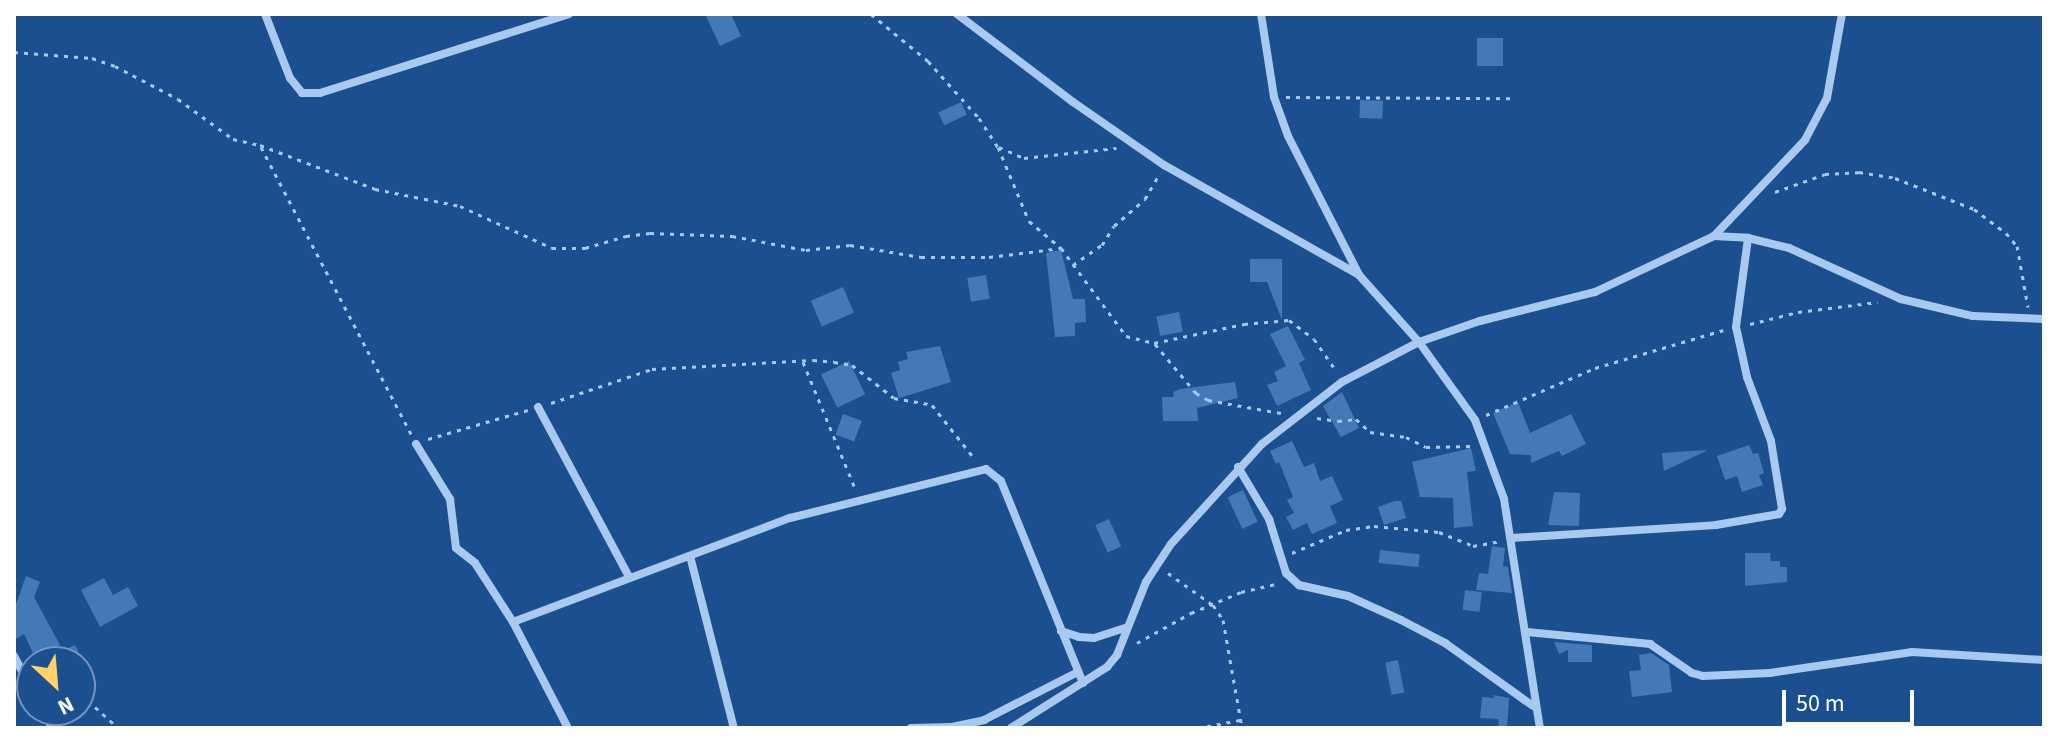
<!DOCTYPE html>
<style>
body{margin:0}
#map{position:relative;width:2058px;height:742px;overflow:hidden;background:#1b4f8f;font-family:"Source Sans 3",sans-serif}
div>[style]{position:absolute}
.building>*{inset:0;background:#4478b7;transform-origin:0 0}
.path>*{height:3px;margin-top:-1.5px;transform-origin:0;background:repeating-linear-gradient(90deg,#a9c9ee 0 4px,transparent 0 10px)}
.street>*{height:8px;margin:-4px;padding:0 4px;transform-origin:4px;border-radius:4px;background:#a9c9ee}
span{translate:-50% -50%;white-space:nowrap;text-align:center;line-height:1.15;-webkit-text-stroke:8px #1b4f8f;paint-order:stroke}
.frame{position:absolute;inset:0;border:16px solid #fff;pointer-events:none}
.north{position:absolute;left:16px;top:646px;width:80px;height:80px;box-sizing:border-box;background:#1b4f8f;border:2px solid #7695bc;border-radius:50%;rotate:154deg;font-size:22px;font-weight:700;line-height:32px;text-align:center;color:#fff}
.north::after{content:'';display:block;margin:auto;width:28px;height:36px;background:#ffd166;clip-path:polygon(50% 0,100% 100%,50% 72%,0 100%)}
.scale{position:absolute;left:1782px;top:690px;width:132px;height:36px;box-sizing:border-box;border:4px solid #fff;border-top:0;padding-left:10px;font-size:24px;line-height:28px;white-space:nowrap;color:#fff;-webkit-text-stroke:6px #1b4f8f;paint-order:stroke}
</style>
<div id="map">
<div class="building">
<div style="clip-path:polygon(705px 14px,731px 14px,741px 36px,720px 46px)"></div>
<div style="left:1477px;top:38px;width:26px;height:28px"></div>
<div style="left:1360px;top:100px;width:23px;height:18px;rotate:2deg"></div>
<div style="left:961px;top:102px;width:14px;height:25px;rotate:65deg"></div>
<div style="clip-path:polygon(1061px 250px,1073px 299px,1085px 299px,1086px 322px,1075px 323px,1075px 336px,1055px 337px,1046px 253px)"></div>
<div style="clip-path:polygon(1250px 259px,1282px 259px,1282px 320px,1267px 282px,1250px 282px)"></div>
<div style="left:986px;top:275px;width:24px;height:19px;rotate:81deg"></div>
<div style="left:843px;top:287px;width:28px;height:35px;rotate:67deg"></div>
<div style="left:1179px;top:312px;width:20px;height:23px;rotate:79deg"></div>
<div style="clip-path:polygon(1288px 326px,1305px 360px,1299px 363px,1311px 390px,1277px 406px,1267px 385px,1278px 381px,1274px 372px,1286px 366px,1270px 334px)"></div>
<div style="clip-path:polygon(940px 346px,951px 382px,899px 398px,891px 373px,900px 370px,898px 362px,908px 359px,906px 352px)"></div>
<div style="left:849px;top:361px;width:37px;height:31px;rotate:64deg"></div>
<div style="clip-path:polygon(1235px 382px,1238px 398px,1197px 408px,1198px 421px,1163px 421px,1162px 397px,1174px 397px,1173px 392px,1180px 389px)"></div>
<div style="clip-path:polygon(1342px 392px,1359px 428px,1341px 437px,1323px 406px)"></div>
<div style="clip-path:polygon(1518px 402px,1530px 433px,1571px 414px,1586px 444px,1562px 456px,1559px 451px,1531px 463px,1531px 455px,1510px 454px,1493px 413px)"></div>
<div style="left:843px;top:414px;width:20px;height:22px;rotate:20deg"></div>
<div style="clip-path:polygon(1292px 441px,1304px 467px,1314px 463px,1320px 481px,1332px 476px,1343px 500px,1330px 506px,1337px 523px,1312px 534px,1307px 523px,1293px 530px,1286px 517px,1294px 513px,1287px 500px,1293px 497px,1279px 462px,1276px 464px,1270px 451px)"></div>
<div style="clip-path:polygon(1749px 445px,1753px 454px,1758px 453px,1764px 473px,1759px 475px,1763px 485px,1742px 492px,1737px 476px,1725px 480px,1717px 456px)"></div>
<div style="clip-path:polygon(1471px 448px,1476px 471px,1467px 472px,1473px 526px,1454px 528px,1453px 498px,1420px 497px,1412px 462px)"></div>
<div style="clip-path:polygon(1706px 450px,1706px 451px,1664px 471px,1662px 453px)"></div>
<div style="left:1243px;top:490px;width:35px;height:17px;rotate:65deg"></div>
<div style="clip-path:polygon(1554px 492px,1580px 493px,1579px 526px,1548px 525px)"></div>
<div style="clip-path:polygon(1395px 501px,1401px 501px,1406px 518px,1384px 525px,1378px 507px)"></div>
<div style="left:1109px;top:519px;width:30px;height:15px;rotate:66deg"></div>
<div style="clip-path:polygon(1492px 546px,1505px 548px,1503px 566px,1508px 567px,1512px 593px,1476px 590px,1479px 573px,1488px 574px)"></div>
<div style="left:1380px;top:550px;width:40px;height:13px;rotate:6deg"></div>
<div style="clip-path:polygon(1745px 553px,1770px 553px,1771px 561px,1780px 561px,1780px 567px,1787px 567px,1787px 582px,1745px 586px)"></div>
<div style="clip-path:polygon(26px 576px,40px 582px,34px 597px,60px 645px,35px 657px,24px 634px,14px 640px,14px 610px)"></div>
<div style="clip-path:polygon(104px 578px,113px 595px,128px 587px,138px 606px,100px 627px,81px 590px)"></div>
<div style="left:1465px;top:590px;width:17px;height:20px;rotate:7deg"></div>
<div style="clip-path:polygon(1554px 642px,1592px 645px,1592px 662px,1568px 662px,1568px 650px,1559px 654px)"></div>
<div style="clip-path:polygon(75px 645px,83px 662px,39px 662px)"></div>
<div style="clip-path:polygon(1651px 653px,1669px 665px,1672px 692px,1632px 697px,1629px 671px,1641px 670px,1639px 655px)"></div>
<div style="left:1398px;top:660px;width:33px;height:13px;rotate:79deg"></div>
<div style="clip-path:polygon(1493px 695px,1509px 698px,1507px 728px,1499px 728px,1498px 719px,1480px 718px,1482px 697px,1494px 698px)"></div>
</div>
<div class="path">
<div style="left:871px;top:14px;width:74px;rotate:39.5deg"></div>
<div style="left:928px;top:61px;width:76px;rotate:48.2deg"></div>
<div style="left:979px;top:118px;width:35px;rotate:57deg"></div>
<div style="left:998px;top:147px;width:80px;rotate:67.3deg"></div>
<div style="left:1029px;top:221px;width:42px;rotate:40.2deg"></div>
<div style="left:1061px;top:248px;width:109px;rotate:53.5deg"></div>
<div style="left:1126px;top:336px;width:29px;rotate:14deg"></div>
<div style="left:1154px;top:343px;width:92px;rotate:-11.9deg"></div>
<div style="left:1244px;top:324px;width:45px;rotate:-5.1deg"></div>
<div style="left:1289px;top:320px;width:31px;rotate:37deg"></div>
<div style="left:1314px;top:339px;width:40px;rotate:55.1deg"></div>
<div style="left:14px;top:52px;width:78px;rotate:4.4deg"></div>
<div style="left:92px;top:58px;width:24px;rotate:19deg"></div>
<div style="left:115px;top:66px;width:71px;rotate:27.6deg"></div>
<div style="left:178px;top:99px;width:68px;rotate:36deg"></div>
<div style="left:233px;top:139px;width:28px;rotate:13deg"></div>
<div style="left:260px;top:145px;width:123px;rotate:20.9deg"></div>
<div style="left:375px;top:189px;width:87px;rotate:11.3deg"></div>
<div style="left:460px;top:206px;width:101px;rotate:24.5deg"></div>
<div style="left:552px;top:248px;width:33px"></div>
<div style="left:585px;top:248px;width:43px;rotate:-16.3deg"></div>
<div style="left:626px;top:236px;width:24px;rotate:-7deg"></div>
<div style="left:650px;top:233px;width:82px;rotate:2.1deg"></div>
<div style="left:732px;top:236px;width:75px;rotate:10.7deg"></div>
<div style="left:806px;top:250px;width:44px;rotate:-6.5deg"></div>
<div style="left:850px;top:245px;width:72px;rotate:9.6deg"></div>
<div style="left:921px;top:257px;width:68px"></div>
<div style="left:989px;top:257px;width:73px;rotate:-7.1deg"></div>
<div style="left:1286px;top:97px;width:224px;rotate:0.3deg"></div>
<div style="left:261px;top:147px;width:324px;rotate:62.4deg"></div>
<div style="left:999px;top:147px;width:27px;rotate:24deg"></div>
<div style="left:1024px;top:158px;width:93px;rotate:-6.2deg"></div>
<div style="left:1775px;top:192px;width:53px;rotate:-19.8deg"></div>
<div style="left:1825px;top:174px;width:34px;rotate:-3deg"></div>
<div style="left:1859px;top:172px;width:36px;rotate:9deg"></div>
<div style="left:1895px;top:178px;width:85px;rotate:21.4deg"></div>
<div style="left:1974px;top:209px;width:40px;rotate:37deg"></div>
<div style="left:2006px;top:233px;width:17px;rotate:50deg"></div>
<div style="left:2017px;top:246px;width:62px;rotate:79.8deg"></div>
<div style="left:1073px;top:265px;width:35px;rotate:-35deg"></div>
<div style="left:1102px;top:245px;width:22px;rotate:-58deg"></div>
<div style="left:1114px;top:226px;width:41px;rotate:-41.1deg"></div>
<div style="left:1145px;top:199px;width:28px;rotate:-60deg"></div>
<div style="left:1750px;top:324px;width:49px;rotate:-14deg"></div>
<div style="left:1798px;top:312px;width:80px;rotate:-7.2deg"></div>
<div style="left:1155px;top:344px;width:64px;rotate:50.1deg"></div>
<div style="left:1196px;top:393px;width:14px;rotate:30deg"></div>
<div style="left:1208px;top:400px;width:74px;rotate:10.1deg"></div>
<div style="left:803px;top:362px;width:136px;rotate:67.6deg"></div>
<div style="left:551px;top:403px;width:107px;rotate:-18.6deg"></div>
<div style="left:652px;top:369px;width:161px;rotate:-3.2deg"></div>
<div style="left:813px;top:360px;width:21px;rotate:5deg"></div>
<div style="left:834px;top:362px;width:18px;rotate:9deg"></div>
<div style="left:852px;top:365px;width:53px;rotate:38.2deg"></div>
<div style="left:894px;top:398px;width:39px;rotate:10deg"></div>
<div style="left:932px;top:405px;width:68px;rotate:51.6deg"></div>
<div style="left:1486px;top:415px;width:119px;rotate:-23.3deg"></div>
<div style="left:1595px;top:368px;width:134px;rotate:-16.5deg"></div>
<div style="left:1317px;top:418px;width:21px;rotate:8deg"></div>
<div style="left:1338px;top:421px;width:18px;rotate:-6deg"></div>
<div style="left:1356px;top:419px;width:19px;rotate:43deg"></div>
<div style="left:1370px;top:432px;width:36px;rotate:8deg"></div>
<div style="left:1406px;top:437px;width:22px;rotate:27deg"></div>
<div style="left:1426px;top:447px;width:46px;rotate:-1.2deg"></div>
<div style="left:428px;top:439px;width:104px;rotate:-16.2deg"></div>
<div style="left:1292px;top:553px;width:59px;rotate:-23.1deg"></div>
<div style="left:1346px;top:530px;width:28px;rotate:-8deg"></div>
<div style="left:1374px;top:526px;width:65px;rotate:5.3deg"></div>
<div style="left:1439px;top:532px;width:37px;rotate:22deg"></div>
<div style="left:1473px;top:546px;width:27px;rotate:-10deg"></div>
<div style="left:1168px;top:573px;width:55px;rotate:35.4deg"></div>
<div style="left:1213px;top:605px;width:18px;rotate:56deg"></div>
<div style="left:1223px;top:620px;width:110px;rotate:80deg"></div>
<div style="left:1137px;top:643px;width:62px;rotate:-29.1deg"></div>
<div style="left:1191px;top:613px;width:54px;rotate:-22.8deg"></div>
<div style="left:1241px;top:592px;width:37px;rotate:-13deg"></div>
<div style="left:95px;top:707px;width:31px;rotate:42deg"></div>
<div style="left:1197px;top:728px;width:44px;rotate:-10.5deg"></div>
</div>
<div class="street">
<div style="left:265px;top:14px;width:69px;rotate:68.7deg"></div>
<div style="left:290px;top:78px;width:19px;rotate:51deg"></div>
<div style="left:302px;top:93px;width:18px"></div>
<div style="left:320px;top:93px;width:261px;rotate:-17.6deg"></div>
<div style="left:957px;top:14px;width:146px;rotate:37.2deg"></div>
<div style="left:1073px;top:102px;width:111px;rotate:34.7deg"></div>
<div style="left:1164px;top:165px;width:224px;rotate:29.4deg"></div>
<div style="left:1359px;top:275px;width:90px;rotate:48.2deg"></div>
<div style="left:1419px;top:342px;width:96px;rotate:54.3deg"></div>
<div style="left:1475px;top:420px;width:84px;rotate:69.8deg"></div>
<div style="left:1504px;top:499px;width:232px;rotate:81.1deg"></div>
<div style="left:1261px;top:14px;width:84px;rotate:81.1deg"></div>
<div style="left:1274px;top:97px;width:41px;rotate:70.3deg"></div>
<div style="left:1288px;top:136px;width:156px;rotate:62.9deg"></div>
<div style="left:1714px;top:236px;width:34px;rotate:3deg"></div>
<div style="left:1748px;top:238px;width:42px;rotate:13.7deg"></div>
<div style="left:1789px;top:248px;width:123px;rotate:24.5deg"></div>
<div style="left:1901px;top:299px;width:74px;rotate:13.3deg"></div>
<div style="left:1973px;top:316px;width:71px;rotate:2.4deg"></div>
<div style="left:538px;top:407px;width:193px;rotate:61.8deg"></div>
<div style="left:416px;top:444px;width:65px;rotate:58.3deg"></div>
<div style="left:450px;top:499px;width:49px;rotate:83deg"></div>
<div style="left:456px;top:548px;width:24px;rotate:38deg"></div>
<div style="left:475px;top:563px;width:70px;rotate:57.2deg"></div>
<div style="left:513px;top:622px;width:119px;rotate:62.6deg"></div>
<div style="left:1238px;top:467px;width:61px;rotate:59.2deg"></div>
<div style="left:1269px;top:519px;width:57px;rotate:72.5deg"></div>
<div style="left:1286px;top:573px;width:18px;rotate:43deg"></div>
<div style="left:1299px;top:585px;width:50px;rotate:12.7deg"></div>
<div style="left:1348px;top:596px;width:58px;rotate:24.4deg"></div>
<div style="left:1401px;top:620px;width:50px;rotate:27.6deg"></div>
<div style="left:1445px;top:643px;width:108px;rotate:35.6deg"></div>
<div style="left:1511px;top:538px;width:205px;rotate:-3.6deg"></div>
<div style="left:1716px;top:525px;width:64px;rotate:-9.9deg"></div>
<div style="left:1779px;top:514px;width:6px;rotate:-59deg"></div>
<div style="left:1782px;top:509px;width:69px;rotate:-99.2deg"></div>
<div style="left:1771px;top:441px;width:68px;rotate:-110.6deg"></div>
<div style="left:1747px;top:377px;width:51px;rotate:-102.4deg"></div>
<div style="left:1736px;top:327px;width:90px;rotate:-82.3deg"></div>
<div style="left:690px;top:556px;width:178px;rotate:75.7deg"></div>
<div style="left:513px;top:622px;width:296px;rotate:-20.6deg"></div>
<div style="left:790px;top:518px;width:202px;rotate:-14deg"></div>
<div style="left:986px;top:469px;width:19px;rotate:39deg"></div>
<div style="left:1001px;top:481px;width:218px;rotate:67.9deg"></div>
<div style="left:1061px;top:631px;width:19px;rotate:18deg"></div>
<div style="left:1079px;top:637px;width:15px;rotate:4deg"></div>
<div style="left:1094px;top:638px;width:35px;rotate:-18deg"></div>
<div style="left:1527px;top:632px;width:124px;rotate:5.6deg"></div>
<div style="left:1650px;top:644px;width:51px;rotate:34.6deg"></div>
<div style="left:1692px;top:673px;width:11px;rotate:15deg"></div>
<div style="left:1703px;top:676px;width:67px;rotate:-2.6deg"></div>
<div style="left:1770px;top:673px;width:144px;rotate:-8.4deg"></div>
<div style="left:1912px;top:652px;width:132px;rotate:3.5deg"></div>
<div style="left:14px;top:656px;width:38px;rotate:62deg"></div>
<div style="left:43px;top:710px;width:20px;rotate:63deg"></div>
<div style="left:911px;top:728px;width:41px;rotate:-1.4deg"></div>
<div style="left:952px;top:727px;width:33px;rotate:-12deg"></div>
<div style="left:984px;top:720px;width:106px;rotate:-27.1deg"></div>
<div style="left:1011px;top:728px;width:114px;rotate:-32.4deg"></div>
<div style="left:1107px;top:667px;width:16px;rotate:-50deg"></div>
<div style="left:1117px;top:655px;width:79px;rotate:-68.3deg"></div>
<div style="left:1146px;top:582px;width:45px;rotate:-56.7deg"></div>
<div style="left:1171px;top:544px;width:135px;rotate:-47.7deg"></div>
<div style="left:1262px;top:444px;width:101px;rotate:-37.8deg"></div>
<div style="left:1342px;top:382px;width:87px;rotate:-27.5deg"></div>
<div style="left:1419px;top:342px;width:65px;rotate:-19deg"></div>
<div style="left:1480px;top:321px;width:119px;rotate:-14.2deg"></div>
<div style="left:1595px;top:292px;width:132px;rotate:-25.2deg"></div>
<div style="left:1714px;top:236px;width:132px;rotate:-46.5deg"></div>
<div style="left:1805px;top:140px;width:47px;rotate:-62.4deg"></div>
<div style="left:1827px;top:98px;width:85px;rotate:-79.9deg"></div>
</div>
<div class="frame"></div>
<div class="north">N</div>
<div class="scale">50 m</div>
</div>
